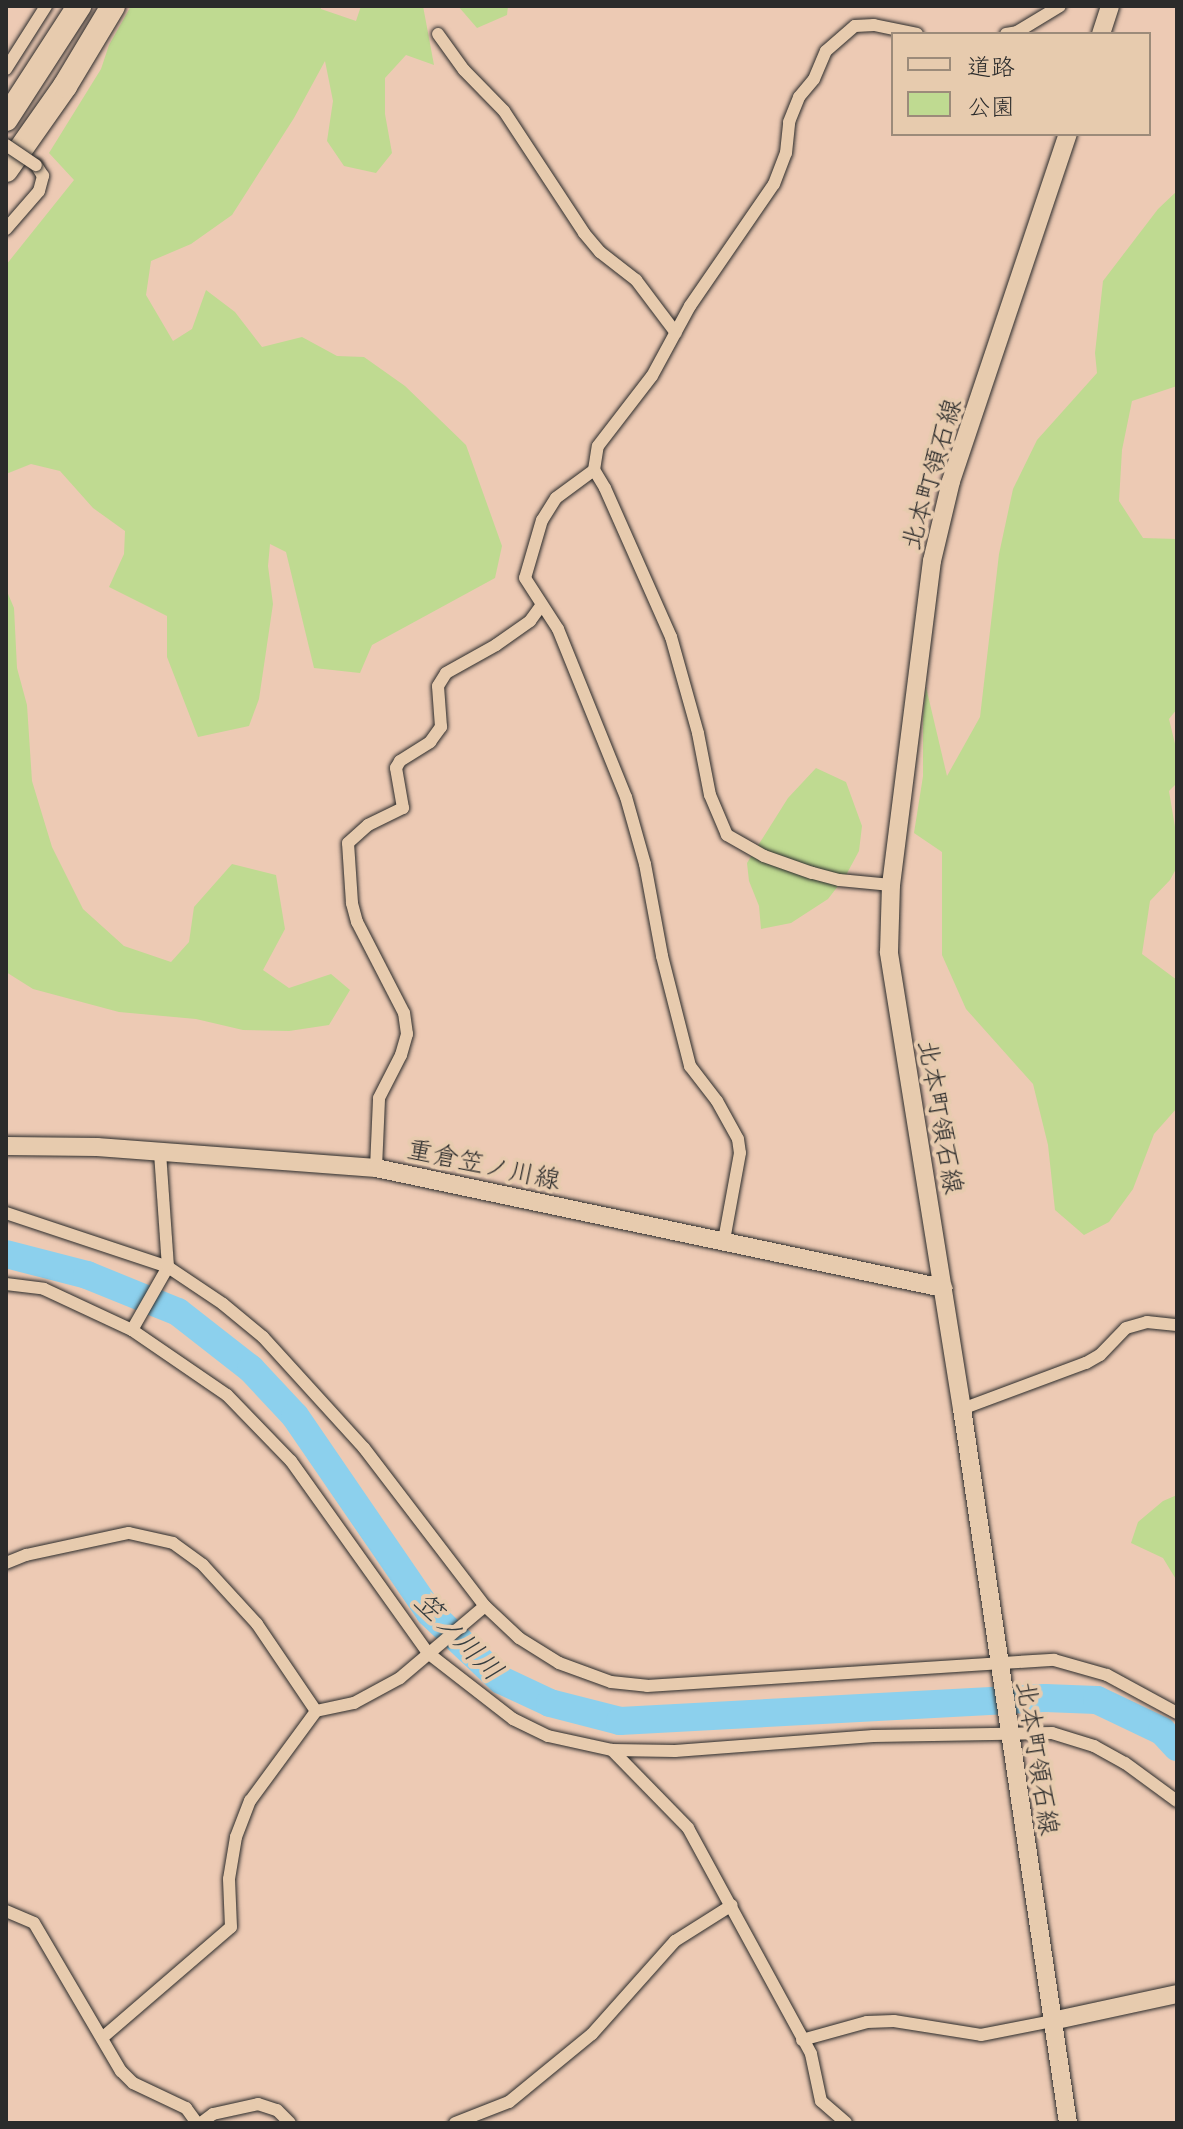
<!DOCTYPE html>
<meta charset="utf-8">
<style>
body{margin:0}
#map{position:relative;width:1183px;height:2129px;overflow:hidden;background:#edcab4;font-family:Mali,"Klee One",sans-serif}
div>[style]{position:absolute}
.green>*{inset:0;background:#bfda91}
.river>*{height:28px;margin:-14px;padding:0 14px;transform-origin:14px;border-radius:14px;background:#8cd0ed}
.roads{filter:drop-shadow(0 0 2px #2b2b2b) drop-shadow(0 0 2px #2b2b2b)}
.minor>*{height:12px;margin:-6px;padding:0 6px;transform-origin:6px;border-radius:6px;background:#e7cbae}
.secondary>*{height:18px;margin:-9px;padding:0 9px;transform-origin:9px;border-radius:9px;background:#e7cbae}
.motorway>*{height:24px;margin:-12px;padding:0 12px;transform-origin:12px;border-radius:12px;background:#e7cbae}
.bridges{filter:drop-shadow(0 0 2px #2b2b2b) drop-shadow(0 0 2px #2b2b2b)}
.minor-bridge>*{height:12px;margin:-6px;padding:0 6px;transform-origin:6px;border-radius:6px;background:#e7cbae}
span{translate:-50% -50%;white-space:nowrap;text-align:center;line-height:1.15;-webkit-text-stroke:8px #e7cbae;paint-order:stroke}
.street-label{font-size:26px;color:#2b2b2b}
.water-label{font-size:28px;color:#353c3e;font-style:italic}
.frame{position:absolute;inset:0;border:8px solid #2b2b2b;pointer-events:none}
.legend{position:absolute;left:891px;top:32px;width:260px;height:104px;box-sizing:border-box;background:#e7cbae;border:2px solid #9c8b7a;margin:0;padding:10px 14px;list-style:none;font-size:24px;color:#2b2b2b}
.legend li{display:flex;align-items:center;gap:16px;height:40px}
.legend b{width:40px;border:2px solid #9c8b7a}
</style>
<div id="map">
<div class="green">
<div style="clip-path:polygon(131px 6px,321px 6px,321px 9px,356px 21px,361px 6px,423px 6px,434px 65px,406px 55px,385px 78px,385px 114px,392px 153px,376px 173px,344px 166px,327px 141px,333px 101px,325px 61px,294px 118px,232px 215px,191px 244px,151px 261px,146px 295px,173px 341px,192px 329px,206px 290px,235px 312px,262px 347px,302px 337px,337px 356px,364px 357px,405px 386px,466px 445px,502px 546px,495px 578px,372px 645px,360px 673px,314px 668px,286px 552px,270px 544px,268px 566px,273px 604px,259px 699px,249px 726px,198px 737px,167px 657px,167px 616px,109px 587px,124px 554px,125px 531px,93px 508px,60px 471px,31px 464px,6px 474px,6px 265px,74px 180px,49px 153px,101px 69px,109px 45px)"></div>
<div style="clip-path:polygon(458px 6px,508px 6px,507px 15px,477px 28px)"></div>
<div style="clip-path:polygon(1177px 191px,1177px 386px,1132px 401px,1122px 450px,1119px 501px,1143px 538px,1177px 539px,1177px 709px,1169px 719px,1177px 752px,1177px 783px,1169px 791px,1177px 839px,1177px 867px,1170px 880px,1150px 901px,1142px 954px,1177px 980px,1177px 1108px,1154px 1134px,1133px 1189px,1109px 1222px,1084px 1235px,1055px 1210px,1048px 1145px,1033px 1084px,966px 1009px,942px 955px,942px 852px,914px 833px,923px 776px,923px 717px,926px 687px,947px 776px,980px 717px,999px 554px,1013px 489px,1037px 440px,1097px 373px,1095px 353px,1103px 281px,1158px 209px)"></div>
<div style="clip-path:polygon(6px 589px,14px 608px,17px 668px,27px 705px,32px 781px,52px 847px,83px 909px,124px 946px,171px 962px,189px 942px,194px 907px,232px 864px,276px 875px,285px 929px,263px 970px,289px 988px,331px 974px,350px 990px,329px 1025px,289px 1031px,243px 1030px,196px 1019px,119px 1012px,33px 989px,6px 972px)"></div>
<div style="clip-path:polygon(816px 768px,846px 782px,862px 826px,859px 851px,845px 877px,828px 899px,791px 923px,761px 929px,759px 906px,749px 881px,747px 863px,788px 798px)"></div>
<div style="clip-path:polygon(1177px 1495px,1177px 1581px,1163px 1558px,1131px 1543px,1138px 1522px,1163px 1501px)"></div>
</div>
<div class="river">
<div style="left:6px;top:1254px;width:84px;rotate:14.5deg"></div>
<div style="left:87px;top:1275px;width:98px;rotate:22.1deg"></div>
<div style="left:178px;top:1312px;width:93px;rotate:38deg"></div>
<div style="left:251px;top:1369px;width:64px;rotate:46.9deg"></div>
<div style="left:295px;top:1416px;width:239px;rotate:55.6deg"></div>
<div style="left:430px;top:1613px;width:98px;rotate:43.3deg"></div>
<div style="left:501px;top:1680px;width:54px;rotate:25.1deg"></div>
<div style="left:550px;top:1703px;width:72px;rotate:14.4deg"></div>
<div style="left:620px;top:1721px;width:426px;rotate:-3.1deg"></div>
<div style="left:1045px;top:1698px;width:52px;rotate:2.2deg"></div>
<div style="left:1097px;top:1700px;width:72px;rotate:25.5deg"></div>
<div style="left:1162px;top:1731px;width:22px;rotate:47deg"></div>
</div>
<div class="roads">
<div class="minor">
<div style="left:438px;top:34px;width:44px;rotate:54.2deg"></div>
<div style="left:464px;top:70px;width:57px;rotate:45.7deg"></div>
<div style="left:504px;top:111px;width:146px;rotate:56.7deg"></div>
<div style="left:584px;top:233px;width:25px;rotate:50deg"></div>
<div style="left:600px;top:252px;width:46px;rotate:37.9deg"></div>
<div style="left:636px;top:280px;width:66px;rotate:53deg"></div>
<div style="left:1006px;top:34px;width:11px;rotate:-10deg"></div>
<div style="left:1017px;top:32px;width:50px;rotate:-31.2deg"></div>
<div style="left:6px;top:69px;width:75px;rotate:-57.6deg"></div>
<div style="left:6px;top:229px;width:50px;rotate:-49deg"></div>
<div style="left:39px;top:191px;width:16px;rotate:-75deg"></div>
<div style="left:43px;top:176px;width:13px;rotate:-122deg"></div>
<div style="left:594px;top:470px;width:47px;rotate:143.6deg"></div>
<div style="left:556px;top:498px;width:26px;rotate:122deg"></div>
<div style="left:542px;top:520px;width:60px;rotate:106.3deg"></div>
<div style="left:525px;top:578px;width:61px;rotate:57.1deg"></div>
<div style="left:558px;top:629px;width:181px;rotate:68deg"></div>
<div style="left:626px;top:797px;width:70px;rotate:74.2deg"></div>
<div style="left:645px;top:864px;width:94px;rotate:79.5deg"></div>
<div style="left:662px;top:956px;width:114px;rotate:75.7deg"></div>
<div style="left:690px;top:1066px;width:44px;rotate:52.4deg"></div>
<div style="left:717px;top:1101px;width:43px;rotate:61.1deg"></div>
<div style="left:738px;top:1139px;width:14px;rotate:82deg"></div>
<div style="left:740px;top:1153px;width:88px;rotate:100.4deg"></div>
<div style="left:891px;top:885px;width:52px;rotate:-174.5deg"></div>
<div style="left:839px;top:880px;width:28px;rotate:-165deg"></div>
<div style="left:812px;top:873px;width:51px;rotate:-160.5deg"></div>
<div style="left:764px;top:856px;width:43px;rotate:-150.4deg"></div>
<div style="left:727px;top:835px;width:43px;rotate:-113deg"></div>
<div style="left:710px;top:795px;width:63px;rotate:-101deg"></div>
<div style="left:698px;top:733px;width:100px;rotate:-105.7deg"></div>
<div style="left:671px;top:637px;width:163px;rotate:-113.9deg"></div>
<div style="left:605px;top:488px;width:21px;rotate:-121deg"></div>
<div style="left:594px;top:470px;width:24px;rotate:-81deg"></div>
<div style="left:598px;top:446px;width:88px;rotate:-52.4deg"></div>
<div style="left:652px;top:376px;width:80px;rotate:-61.5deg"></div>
<div style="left:690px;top:306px;width:148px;rotate:-55.5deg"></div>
<div style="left:774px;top:184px;width:33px;rotate:-69deg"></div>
<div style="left:786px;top:153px;width:31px;rotate:-84deg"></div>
<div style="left:789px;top:122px;width:27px;rotate:-68deg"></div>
<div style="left:799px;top:97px;width:23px;rotate:-50deg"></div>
<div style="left:814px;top:79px;width:30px;rotate:-67deg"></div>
<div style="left:826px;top:51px;width:38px;rotate:-41deg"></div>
<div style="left:855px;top:26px;width:19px;rotate:-3deg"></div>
<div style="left:874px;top:25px;width:44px;rotate:11.8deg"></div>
<div style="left:376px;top:1168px;width:70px;rotate:-87.5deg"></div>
<div style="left:379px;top:1098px;width:48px;rotate:-62.9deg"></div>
<div style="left:401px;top:1055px;width:22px;rotate:-74deg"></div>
<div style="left:407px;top:1034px;width:21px;rotate:-98deg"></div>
<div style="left:404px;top:1013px;width:102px;rotate:-117.3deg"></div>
<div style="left:357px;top:922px;width:20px;rotate:-105deg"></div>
<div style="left:352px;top:903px;width:60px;rotate:-93.8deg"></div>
<div style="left:348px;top:843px;width:27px;rotate:-42deg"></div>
<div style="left:368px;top:825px;width:39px;rotate:-26deg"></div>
<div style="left:403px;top:808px;width:41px;rotate:-99.9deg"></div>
<div style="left:396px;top:768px;width:8px;rotate:-60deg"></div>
<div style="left:400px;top:761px;width:36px;rotate:-32deg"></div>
<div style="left:430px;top:742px;width:19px;rotate:-54deg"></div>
<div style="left:441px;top:727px;width:41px;rotate:-94.2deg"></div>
<div style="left:438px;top:686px;width:15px;rotate:-58deg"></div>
<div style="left:446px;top:673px;width:57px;rotate:-29.2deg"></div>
<div style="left:496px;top:645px;width:42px;rotate:-35.2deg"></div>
<div style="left:530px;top:621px;width:17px;rotate:-54deg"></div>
<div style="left:6px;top:1213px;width:171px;rotate:18.4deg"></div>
<div style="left:168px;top:1267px;width:66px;rotate:33.9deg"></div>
<div style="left:223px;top:1304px;width:52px;rotate:39.5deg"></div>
<div style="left:263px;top:1337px;width:150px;rotate:47.7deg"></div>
<div style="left:364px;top:1448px;width:199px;rotate:52.6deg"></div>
<div style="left:485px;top:1606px;width:47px;rotate:43.3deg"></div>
<div style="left:519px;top:1638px;width:47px;rotate:32deg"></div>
<div style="left:559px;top:1663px;width:55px;rotate:20.1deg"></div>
<div style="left:611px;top:1682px;width:36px;rotate:6deg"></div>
<div style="left:647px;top:1686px;width:408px;rotate:-3.7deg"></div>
<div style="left:1054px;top:1660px;width:55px;rotate:15.8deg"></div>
<div style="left:1107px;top:1675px;width:80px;rotate:28.5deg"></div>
<div style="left:6px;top:1284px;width:38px;rotate:7deg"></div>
<div style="left:44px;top:1289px;width:97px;rotate:25deg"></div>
<div style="left:132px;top:1330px;width:115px;rotate:34.4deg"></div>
<div style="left:227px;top:1395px;width:92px;rotate:45.9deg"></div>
<div style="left:291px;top:1461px;width:236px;rotate:54.5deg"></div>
<div style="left:428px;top:1653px;width:108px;rotate:37.8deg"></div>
<div style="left:513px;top:1719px;width:39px;rotate:26deg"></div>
<div style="left:548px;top:1736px;width:66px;rotate:12.3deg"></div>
<div style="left:612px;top:1750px;width:63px;rotate:0.9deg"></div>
<div style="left:675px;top:1751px;width:199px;rotate:-4.3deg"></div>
<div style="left:873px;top:1736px;width:179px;rotate:-1deg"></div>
<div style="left:1052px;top:1733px;width:44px;rotate:17.2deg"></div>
<div style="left:1094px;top:1746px;width:35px;rotate:29deg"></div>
<div style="left:1125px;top:1763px;width:64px;rotate:36.2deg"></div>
<div style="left:132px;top:1330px;width:73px;rotate:-60.3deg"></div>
<div style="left:168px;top:1267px;width:113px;rotate:-94deg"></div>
<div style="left:962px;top:1409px;width:132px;rotate:-20.4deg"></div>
<div style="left:1086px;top:1363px;width:16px;rotate:-30deg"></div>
<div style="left:1100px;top:1355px;width:37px;rotate:-46deg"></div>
<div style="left:1126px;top:1328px;width:22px;rotate:-16deg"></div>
<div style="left:1147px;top:1322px;width:30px;rotate:6deg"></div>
<div style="left:6px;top:1563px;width:22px;rotate:-22deg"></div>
<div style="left:26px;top:1555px;width:105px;rotate:-12.1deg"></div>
<div style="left:129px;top:1533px;width:45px;rotate:12.8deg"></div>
<div style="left:173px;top:1543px;width:37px;rotate:36deg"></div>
<div style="left:203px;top:1565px;width:80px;rotate:47.5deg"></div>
<div style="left:257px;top:1624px;width:105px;rotate:55.9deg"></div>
<div style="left:612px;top:1750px;width:109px;rotate:45.7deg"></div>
<div style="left:688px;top:1828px;width:257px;rotate:61.4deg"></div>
<div style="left:811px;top:2054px;width:48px;rotate:78deg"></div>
<div style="left:821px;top:2101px;width:33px;rotate:41deg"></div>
<div style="left:6px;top:1911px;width:30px;rotate:23deg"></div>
<div style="left:34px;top:1923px;width:172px;rotate:59.6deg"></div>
<div style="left:121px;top:2071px;width:17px;rotate:45deg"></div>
<div style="left:133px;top:2083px;width:59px;rotate:25.3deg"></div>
<div style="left:186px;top:2108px;width:19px;rotate:54deg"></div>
<div style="left:102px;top:2038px;width:170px;rotate:-40.7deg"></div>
<div style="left:231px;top:1927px;width:48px;rotate:-92.4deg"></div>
<div style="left:229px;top:1879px;width:43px;rotate:-80.5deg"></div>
<div style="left:236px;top:1837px;width:39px;rotate:-69deg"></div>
<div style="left:250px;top:1801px;width:112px;rotate:-53.7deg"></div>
<div style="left:316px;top:1711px;width:39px;rotate:-12deg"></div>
<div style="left:354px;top:1703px;width:52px;rotate:-28.5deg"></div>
<div style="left:400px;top:1678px;width:111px;rotate:-40.3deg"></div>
<div style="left:802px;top:2040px;width:67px;rotate:-15.5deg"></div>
<div style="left:867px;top:2022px;width:27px;rotate:-2deg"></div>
<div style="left:894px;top:2021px;width:88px;rotate:9.1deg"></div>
<div style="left:981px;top:2035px;width:72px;rotate:-11.2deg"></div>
<div style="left:201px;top:2123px;width:15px;rotate:-37deg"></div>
<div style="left:213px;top:2114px;width:46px;rotate:-12.5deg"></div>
<div style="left:258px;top:2104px;width:20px;rotate:18deg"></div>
<div style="left:277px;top:2110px;width:18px;rotate:45deg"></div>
<div style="left:455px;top:2123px;width:58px;rotate:-21.3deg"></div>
<div style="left:509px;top:2102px;width:107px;rotate:-39.3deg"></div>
<div style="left:592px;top:2034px;width:125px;rotate:-48.3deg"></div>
<div style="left:675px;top:1941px;width:67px;rotate:-32.3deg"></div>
</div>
<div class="secondary">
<div style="left:1101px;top:34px;width:29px;rotate:-72deg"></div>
<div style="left:6px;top:1146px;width:91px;rotate:0.6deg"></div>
<div style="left:97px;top:1147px;width:280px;rotate:4.3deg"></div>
<div style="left:376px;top:1168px;width:580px;rotate:11.95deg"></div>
<div style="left:1052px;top:2021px;width:128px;rotate:-12.2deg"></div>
<div style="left:1068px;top:2123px;width:722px;rotate:-98.44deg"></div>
<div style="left:962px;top:1409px;width:463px;rotate:-99.1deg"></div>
<div style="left:889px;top:952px;width:67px;rotate:-88.3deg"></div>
<div style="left:891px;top:885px;width:327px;rotate:-82.8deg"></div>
<div style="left:932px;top:561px;width:82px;rotate:-76.6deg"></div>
<div style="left:951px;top:481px;width:366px;rotate:-71.4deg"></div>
</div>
<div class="motorway">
<div style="left:6px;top:119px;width:135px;rotate:-57.1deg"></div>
<div style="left:6px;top:170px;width:103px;rotate:-54.9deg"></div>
<div style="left:65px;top:86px;width:93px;rotate:-59deg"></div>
</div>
</div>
<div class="bridges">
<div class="minor-bridge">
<div style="left:6px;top:145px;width:36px;rotate:34deg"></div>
</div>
</div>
<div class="street-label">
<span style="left:931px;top:474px;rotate:-74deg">北本町領石線</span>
<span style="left:941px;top:1117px;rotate:80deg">北本町領石線</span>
<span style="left:484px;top:1164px;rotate:12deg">重倉笠ノ川線</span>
<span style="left:1038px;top:1758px;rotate:81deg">北本町領石線</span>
</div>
<div class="water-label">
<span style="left:460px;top:1635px;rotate:45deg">笠ノ川川</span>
</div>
<div class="frame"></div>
<ul class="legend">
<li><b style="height:10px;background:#e7cbae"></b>道路</li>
<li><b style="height:22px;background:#bfda91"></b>公園</li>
</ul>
</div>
